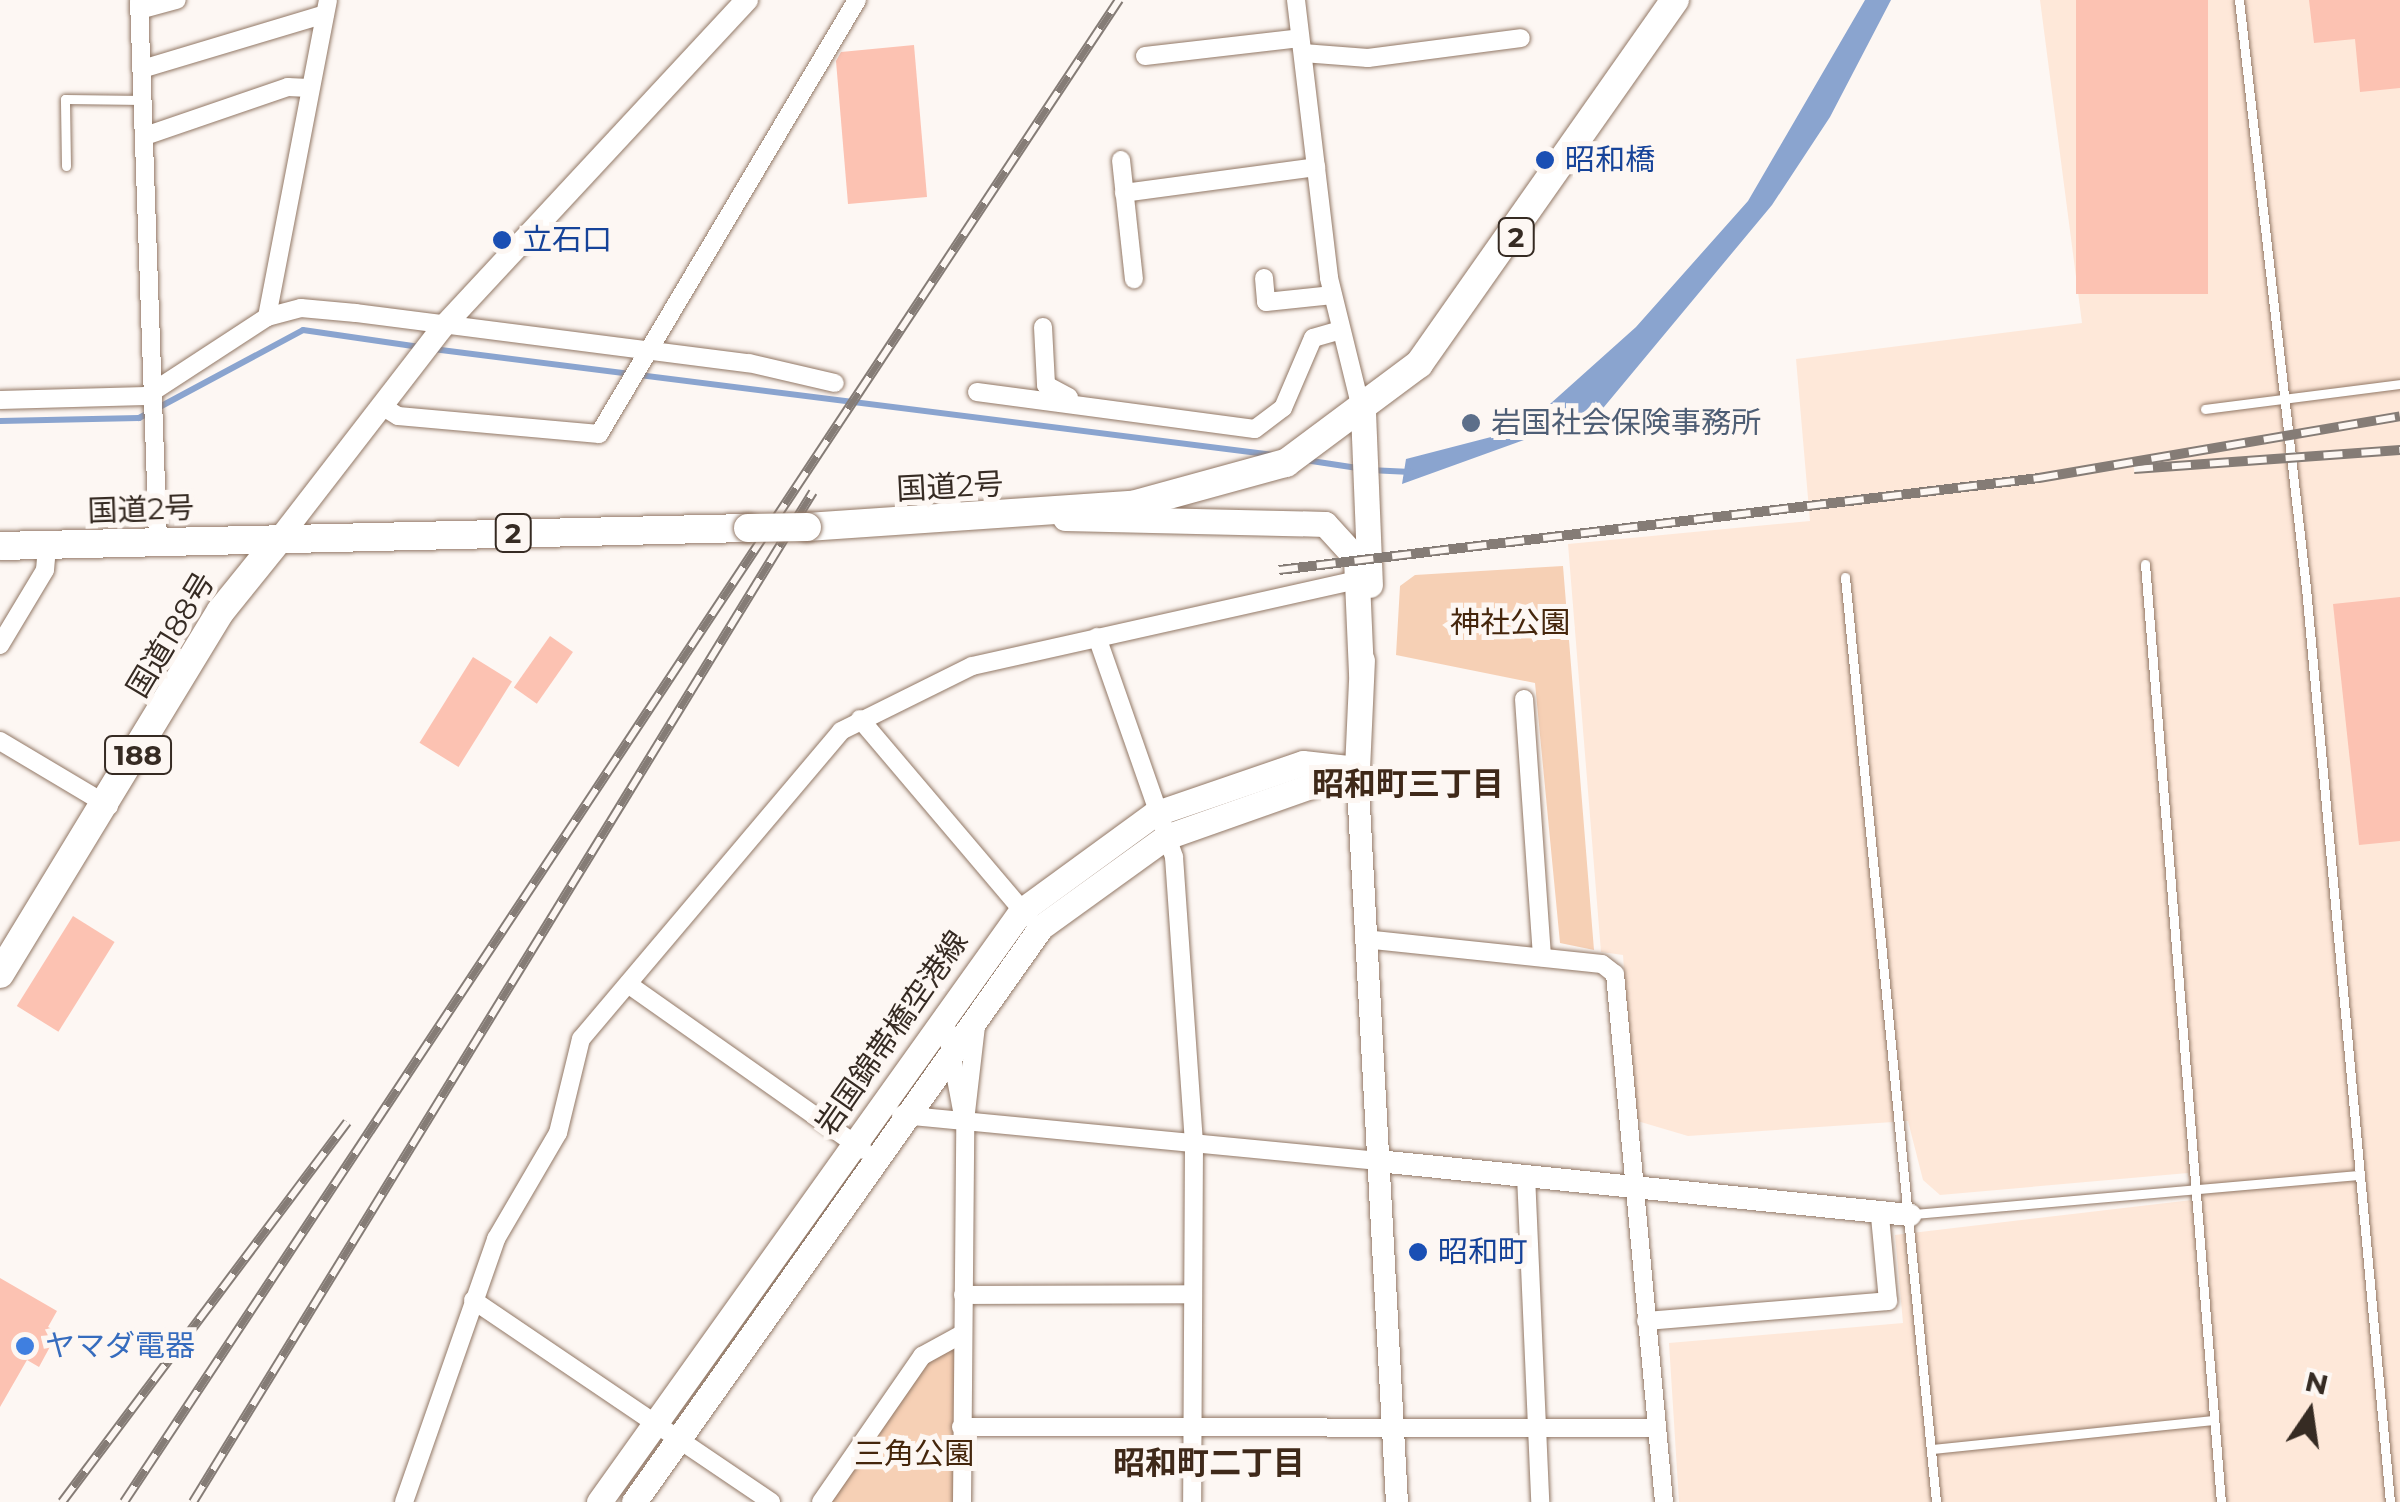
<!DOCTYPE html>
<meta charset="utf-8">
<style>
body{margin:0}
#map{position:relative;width:2400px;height:1502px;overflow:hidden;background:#fdf7f3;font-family:Montserrat,"Noto Sans JP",sans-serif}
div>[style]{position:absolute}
.built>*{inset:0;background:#fee8d9}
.green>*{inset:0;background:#f6d0b5}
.water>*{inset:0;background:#8aa4cf}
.stream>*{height:6px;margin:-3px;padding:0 3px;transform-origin:3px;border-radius:3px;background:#8aa4cf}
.building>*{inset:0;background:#fcc2b2;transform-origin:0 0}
.roads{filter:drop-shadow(0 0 2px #927866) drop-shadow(0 0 2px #927866)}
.service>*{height:9px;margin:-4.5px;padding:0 4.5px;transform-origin:4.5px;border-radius:4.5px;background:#fff}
.minor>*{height:18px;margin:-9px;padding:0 9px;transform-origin:9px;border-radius:9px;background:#fff}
.tertiary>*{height:22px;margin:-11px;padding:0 11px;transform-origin:11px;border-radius:11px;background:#fff}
.secondary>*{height:25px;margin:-12.5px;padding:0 12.5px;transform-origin:12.5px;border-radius:12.5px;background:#fff}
.trunk>*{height:28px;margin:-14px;padding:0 14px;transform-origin:14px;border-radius:14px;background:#fff}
.rail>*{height:10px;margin-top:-5px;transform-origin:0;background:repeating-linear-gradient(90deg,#fdf7f3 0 19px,#857c76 0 38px);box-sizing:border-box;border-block:2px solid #857c76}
.bridges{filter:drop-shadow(0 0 2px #927866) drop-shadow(0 0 2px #927866)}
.trunk-bridge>*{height:28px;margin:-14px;padding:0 14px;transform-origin:14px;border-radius:14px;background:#fff}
.dots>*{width:28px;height:28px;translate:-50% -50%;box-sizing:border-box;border:5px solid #fdf7f3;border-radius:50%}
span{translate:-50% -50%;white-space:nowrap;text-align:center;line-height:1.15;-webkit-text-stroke:10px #fdf7f3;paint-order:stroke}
.shield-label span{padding:2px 8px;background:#fdf7f3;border:2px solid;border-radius:8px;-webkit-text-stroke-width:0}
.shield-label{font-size:28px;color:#362b23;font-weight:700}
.transit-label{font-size:30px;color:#164399}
.left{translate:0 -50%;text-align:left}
.service-label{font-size:30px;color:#4e5e75}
.street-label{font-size:30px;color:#362b23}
.park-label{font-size:30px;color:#45260c}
.shop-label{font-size:30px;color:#366cbe}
.neighbourhood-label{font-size:32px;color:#3f2919;font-weight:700}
.north{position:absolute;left:2260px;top:1362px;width:100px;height:100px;-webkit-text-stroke:8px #fdf7f3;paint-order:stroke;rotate:13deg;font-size:28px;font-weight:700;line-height:40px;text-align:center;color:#362b23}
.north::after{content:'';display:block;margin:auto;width:35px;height:45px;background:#362b23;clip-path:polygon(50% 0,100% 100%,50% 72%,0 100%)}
</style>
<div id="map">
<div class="built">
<div style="clip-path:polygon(2040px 0,2400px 0,2400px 1502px,1679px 1502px,1669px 1343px,1903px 1323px,1895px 1235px,2192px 1200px,2188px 1173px,1940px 1195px,1923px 1180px,1908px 1121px,1688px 1136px,1634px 1120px,1623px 955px,1601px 952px,1568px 544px,1810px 521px,1796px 359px,2082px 323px)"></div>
</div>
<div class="green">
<div style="clip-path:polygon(1563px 566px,1594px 950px,1560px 943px,1535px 683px,1396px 655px,1400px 586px,1415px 575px)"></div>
<div style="clip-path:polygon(962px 1340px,962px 1502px,821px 1502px,922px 1356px)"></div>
</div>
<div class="water">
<div style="clip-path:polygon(1865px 0,1891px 0,1830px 117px,1772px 205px,1599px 413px,1402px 484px,1406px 459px,1522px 429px,1636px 327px,1748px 201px)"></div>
</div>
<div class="stream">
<div style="left:433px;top:349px;width:847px;rotate:7.19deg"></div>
<div style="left:0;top:421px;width:139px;rotate:-1.2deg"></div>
<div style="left:139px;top:418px;width:186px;rotate:-28.2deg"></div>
<div style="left:303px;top:330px;width:118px;rotate:8.3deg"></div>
<div style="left:1305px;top:460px;width:53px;rotate:8.7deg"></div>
<div style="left:1369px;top:470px;width:42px;rotate:2.7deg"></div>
</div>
<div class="building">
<div style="left:2076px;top:0;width:132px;height:294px"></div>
<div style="clip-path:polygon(2309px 0,2400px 0,2400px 88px,2360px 92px,2355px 39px,2314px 43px)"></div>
<div style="clip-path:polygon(914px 45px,927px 197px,848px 204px,836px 61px,841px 52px)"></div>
<div style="clip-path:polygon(2400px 597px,2400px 841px,2359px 845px,2333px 604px)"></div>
<div style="left:550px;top:636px;width:28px;height:63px;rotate:35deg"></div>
<div style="left:473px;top:657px;width:46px;height:101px;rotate:32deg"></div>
<div style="left:73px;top:916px;width:49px;height:106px;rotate:32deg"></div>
<div style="clip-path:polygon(0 1278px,57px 1311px,48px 1327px,58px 1332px,39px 1367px,27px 1360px,0 1407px)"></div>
</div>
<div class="roads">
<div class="service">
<div style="left:2239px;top:0;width:592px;rotate:83.5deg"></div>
<div style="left:2306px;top:588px;width:918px;rotate:84.75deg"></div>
<div style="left:66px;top:166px;width:67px;rotate:-90.9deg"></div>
<div style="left:65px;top:99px;width:78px;rotate:0.7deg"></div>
<div style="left:2205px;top:409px;width:197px;rotate:-7.3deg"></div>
<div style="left:2145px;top:564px;width:941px;rotate:85.37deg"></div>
<div style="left:1845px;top:577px;width:929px;rotate:84.38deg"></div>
<div style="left:1913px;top:1214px;width:448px;rotate:-5deg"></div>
<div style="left:1932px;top:1449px;width:283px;rotate:-5.9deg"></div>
</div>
<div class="minor">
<div style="left:139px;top:0;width:542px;rotate:87.99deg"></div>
<div style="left:328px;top:0;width:323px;rotate:100.9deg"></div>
<div style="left:267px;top:317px;width:35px;rotate:-15deg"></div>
<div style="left:301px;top:308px;width:55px;rotate:5.2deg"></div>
<div style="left:356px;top:313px;width:396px;rotate:7.3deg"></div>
<div style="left:749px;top:363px;width:88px;rotate:13.1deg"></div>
<div style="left:1296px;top:0;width:280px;rotate:83.2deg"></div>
<div style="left:1329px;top:278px;width:138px;rotate:76.2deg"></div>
<div style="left:139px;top:10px;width:39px;rotate:-15deg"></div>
<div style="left:1303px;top:53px;width:65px;rotate:4.4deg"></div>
<div style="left:1368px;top:58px;width:154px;rotate:-7.4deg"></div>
<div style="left:1145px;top:56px;width:156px;rotate:-6.6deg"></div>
<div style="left:142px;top:69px;width:191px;rotate:-16.7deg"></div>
<div style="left:145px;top:136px;width:151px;rotate:-18.9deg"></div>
<div style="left:288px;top:87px;width:21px;rotate:3deg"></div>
<div style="left:1121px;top:160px;width:120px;rotate:83.8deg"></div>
<div style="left:1124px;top:193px;width:194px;rotate:-7.7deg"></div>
<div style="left:1264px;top:278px;width:24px;rotate:85deg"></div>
<div style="left:1266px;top:302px;width:67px;rotate:-6deg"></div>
<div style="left:1043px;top:327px;width:58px;rotate:87deg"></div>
<div style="left:1046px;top:385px;width:26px;rotate:28deg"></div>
<div style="left:977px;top:392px;width:280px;rotate:7.6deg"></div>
<div style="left:1255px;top:429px;width:35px;rotate:-37deg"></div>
<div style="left:1283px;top:408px;width:76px;rotate:-66.8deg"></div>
<div style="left:1313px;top:338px;width:29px;rotate:-16deg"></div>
<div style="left:0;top:400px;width:146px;rotate:-1.6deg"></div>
<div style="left:146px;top:396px;width:145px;rotate:-33.1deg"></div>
<div style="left:382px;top:406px;width:19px;rotate:32deg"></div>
<div style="left:398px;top:416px;width:202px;rotate:5.1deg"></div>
<div style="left:599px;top:434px;width:505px;rotate:-59.27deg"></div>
<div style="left:1097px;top:637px;width:233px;rotate:70.7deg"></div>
<div style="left:1174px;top:857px;width:288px;rotate:86deg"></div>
<div style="left:1194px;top:1144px;width:358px;rotate:90.3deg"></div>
<div style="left:0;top:645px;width:87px;rotate:-59deg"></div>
<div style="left:45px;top:570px;width:25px;rotate:-85deg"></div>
<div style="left:1524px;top:699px;width:259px;rotate:86deg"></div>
<div style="left:860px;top:719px;width:261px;rotate:49.7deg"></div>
<div style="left:0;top:741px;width:127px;rotate:30.8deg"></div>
<div style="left:1364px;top:939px;width:239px;rotate:6deg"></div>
<div style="left:1602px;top:964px;width:16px;rotate:38deg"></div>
<div style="left:1615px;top:974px;width:530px;rotate:84.7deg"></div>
<div style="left:628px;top:984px;width:288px;rotate:35.2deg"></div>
<div style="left:944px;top:1015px;width:103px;rotate:79.3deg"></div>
<div style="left:901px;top:1115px;width:479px;rotate:5.5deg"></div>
<div style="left:1526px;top:1175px;width:327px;rotate:87.5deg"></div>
<div style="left:963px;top:1295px;width:230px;rotate:-0.2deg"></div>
<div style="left:473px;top:1300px;width:360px;rotate:34.1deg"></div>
<div style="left:1646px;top:1321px;width:243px;rotate:-4.7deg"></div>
<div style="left:1888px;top:1301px;width:85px;rotate:-95.4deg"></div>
<div style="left:961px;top:1427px;width:696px;rotate:0.08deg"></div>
<div style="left:404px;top:1502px;width:279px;rotate:-70.7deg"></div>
<div style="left:496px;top:1239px;width:123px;rotate:-59.7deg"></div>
<div style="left:558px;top:1133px;width:97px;rotate:-76.3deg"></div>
<div style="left:581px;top:1039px;width:403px;rotate:-49.8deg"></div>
<div style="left:841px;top:731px;width:146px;rotate:-26.4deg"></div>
<div style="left:972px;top:666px;width:405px;rotate:-12.6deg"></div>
<div style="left:821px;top:1502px;width:178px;rotate:-55.3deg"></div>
<div style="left:922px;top:1356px;width:46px;rotate:-28.8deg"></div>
<div style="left:962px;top:1502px;width:381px;rotate:-89.5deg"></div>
<div style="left:965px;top:1121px;width:104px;rotate:-83.4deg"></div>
</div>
<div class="tertiary">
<div style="left:279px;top:539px;width:267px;rotate:-52.3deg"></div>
<div style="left:442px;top:328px;width:448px;rotate:-47.1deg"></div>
<div style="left:1357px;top:769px;width:734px;rotate:86.88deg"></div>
<div style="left:1378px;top:1161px;width:535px;rotate:5.8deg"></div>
</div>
<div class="secondary">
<div style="left:1363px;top:412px;width:173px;rotate:87.7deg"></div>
<div style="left:1065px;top:518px;width:260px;rotate:1.3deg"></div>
<div style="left:1325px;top:524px;width:46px;rotate:47.6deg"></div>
<div style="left:1356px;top:558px;width:116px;rotate:87.5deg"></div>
<div style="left:1357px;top:769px;width:109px;rotate:-87.4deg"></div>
<div style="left:599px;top:1502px;width:726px;rotate:-54.47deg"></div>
<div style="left:1021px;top:911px;width:165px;rotate:-36.1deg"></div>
<div style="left:1154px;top:814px;width:157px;rotate:-18.9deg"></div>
<div style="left:1303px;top:763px;width:54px;rotate:6.3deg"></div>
<div style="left:634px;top:1502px;width:704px;rotate:-54.71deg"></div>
<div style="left:1041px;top:927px;width:154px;rotate:-35.8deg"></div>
<div style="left:1166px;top:837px;width:198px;rotate:-19.4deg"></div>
</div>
<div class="trunk">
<div style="left:807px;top:527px;width:326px;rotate:-3.9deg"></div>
<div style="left:1132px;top:505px;width:160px;rotate:-15.3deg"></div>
<div style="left:1286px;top:463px;width:166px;rotate:-36.7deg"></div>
<div style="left:1419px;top:364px;width:445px;rotate:-54.9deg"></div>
<div style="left:0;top:546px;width:748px;rotate:-1.38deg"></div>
<div style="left:0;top:974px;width:425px;rotate:-58.7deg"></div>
<div style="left:221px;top:611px;width:92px;rotate:-51.1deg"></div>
</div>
</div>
<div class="rail">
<div style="left:2134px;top:469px;width:267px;rotate:-4.1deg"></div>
<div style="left:1279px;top:570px;width:766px;rotate:-6.9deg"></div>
<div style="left:2039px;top:478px;width:366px;rotate:-9.7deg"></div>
<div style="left:62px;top:1502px;width:475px;rotate:-53.1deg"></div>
<div style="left:124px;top:1502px;width:1802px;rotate:-56.48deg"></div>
<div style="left:193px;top:1502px;width:1185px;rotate:-58.46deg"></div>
</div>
<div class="bridges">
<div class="trunk-bridge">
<div style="left:748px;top:528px;width:59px;rotate:-1deg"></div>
</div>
</div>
<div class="dots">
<div style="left:1545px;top:160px;background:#1a4fb4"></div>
<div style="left:502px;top:240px;background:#1a4fb4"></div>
<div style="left:1471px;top:423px;background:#5c6f8a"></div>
<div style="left:1418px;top:1252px;background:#1a4fb4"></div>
<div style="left:25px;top:1346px;background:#3f7fe0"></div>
</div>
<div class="shield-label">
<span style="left:1516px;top:237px">2</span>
<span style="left:513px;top:533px">2</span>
<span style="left:138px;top:755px">188</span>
</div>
<div class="transit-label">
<span class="left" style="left:1565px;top:160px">昭和橋</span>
<span class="left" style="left:522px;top:240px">立石口</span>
<span class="left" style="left:1438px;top:1252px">昭和町</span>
</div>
<div class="service-label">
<span class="left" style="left:1491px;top:423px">岩国社会保険事務所</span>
</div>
<div class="street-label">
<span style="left:950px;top:487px;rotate:-3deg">国道2号</span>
<span style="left:141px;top:510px;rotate:-2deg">国道2号</span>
<span style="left:171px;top:635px;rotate:-59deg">国道188号</span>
<span style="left:892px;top:1033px;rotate:-55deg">岩国錦帯橋空港線</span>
</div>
<div class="park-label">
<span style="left:1510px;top:623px">神社公園</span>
<span style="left:914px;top:1454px">三角公園</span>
</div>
<div class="shop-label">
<span class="left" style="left:45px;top:1346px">ヤマダ電器</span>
</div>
<div class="neighbourhood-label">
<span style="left:1408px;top:784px">昭和町三丁目</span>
<span style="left:1209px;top:1463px">昭和町二丁目</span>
</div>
<div class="north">N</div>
</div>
